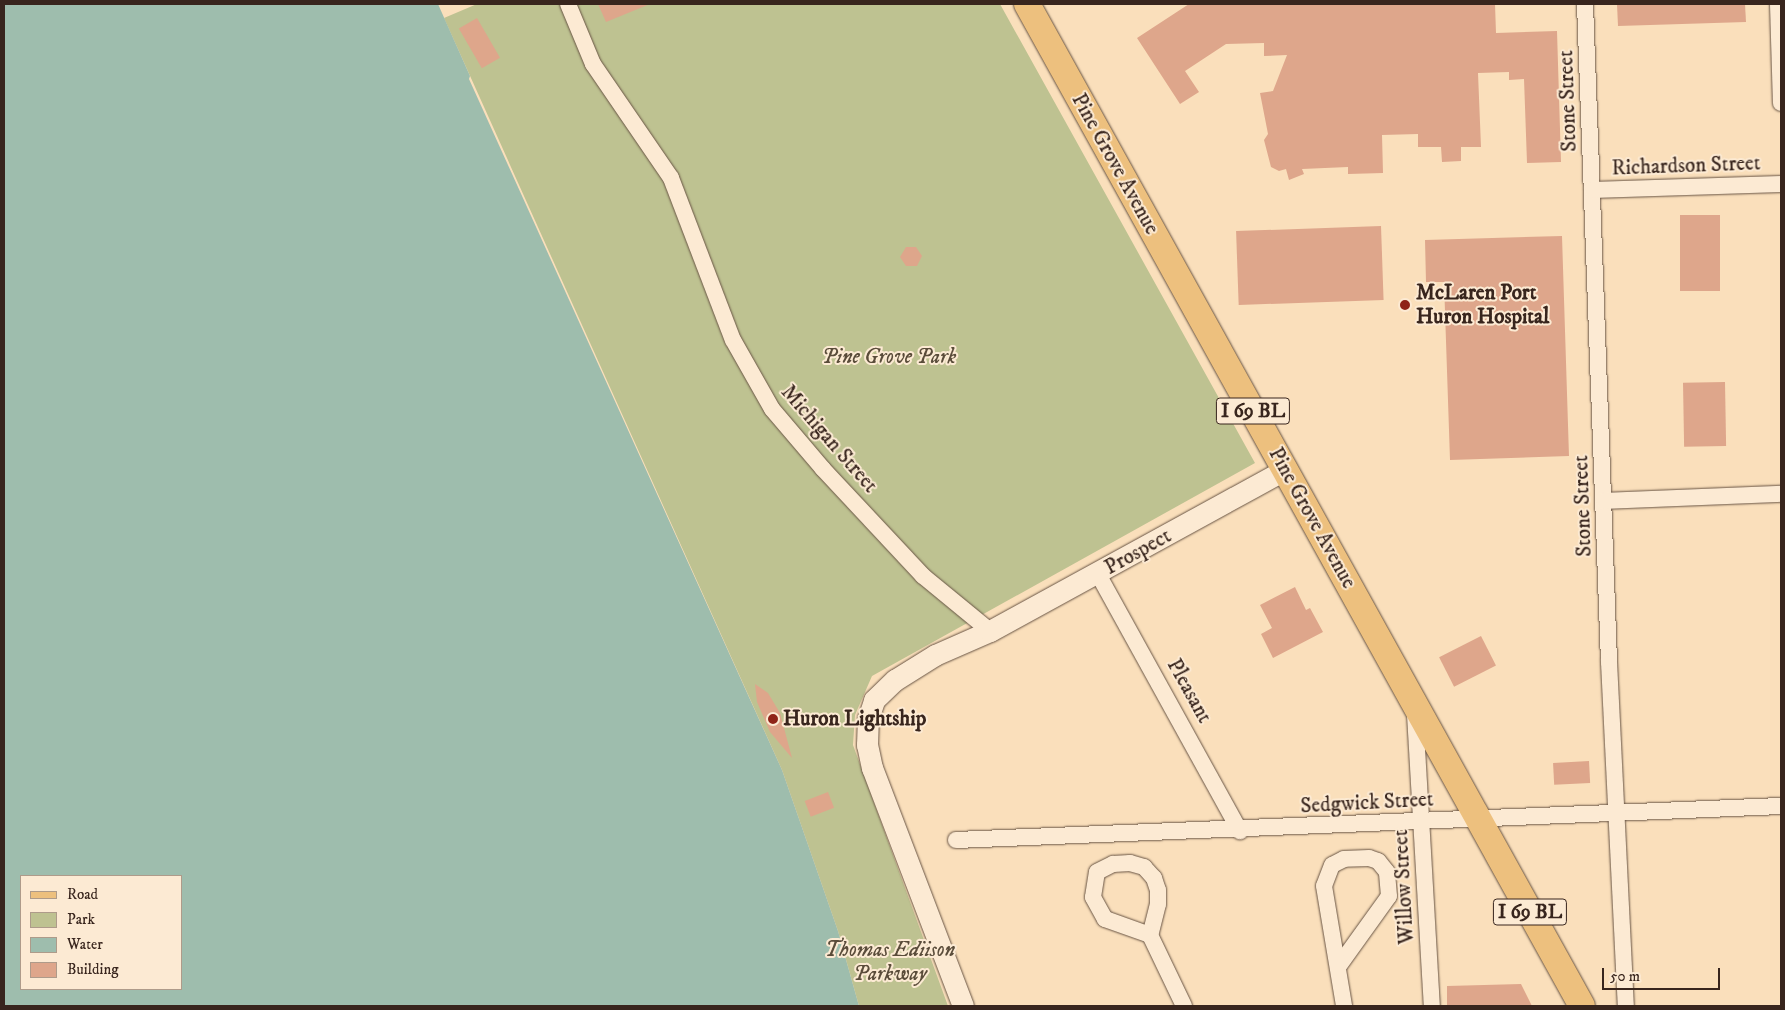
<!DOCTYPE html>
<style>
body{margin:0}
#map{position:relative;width:1785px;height:1010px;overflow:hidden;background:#fadfbb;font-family:"IM FELL DW Pica",serif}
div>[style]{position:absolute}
.green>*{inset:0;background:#bec291}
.water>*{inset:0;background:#9ebdad}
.building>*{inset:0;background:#dea68b;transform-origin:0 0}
.roads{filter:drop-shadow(0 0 1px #685444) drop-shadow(0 0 1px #685444)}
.minor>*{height:16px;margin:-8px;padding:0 8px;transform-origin:8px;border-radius:8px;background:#fcead3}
.tertiary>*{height:21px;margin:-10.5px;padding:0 10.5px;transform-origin:10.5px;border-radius:10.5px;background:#fcead3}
.primary>*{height:26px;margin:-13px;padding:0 13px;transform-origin:13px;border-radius:13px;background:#edc07e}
.dots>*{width:14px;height:14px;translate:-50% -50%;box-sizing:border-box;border:2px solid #fcead3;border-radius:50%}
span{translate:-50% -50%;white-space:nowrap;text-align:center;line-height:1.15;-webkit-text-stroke:4px #fcead3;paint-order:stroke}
.shield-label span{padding:1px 4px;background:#fcead3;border:1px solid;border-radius:4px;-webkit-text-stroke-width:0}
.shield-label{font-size:20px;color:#38251d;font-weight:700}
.street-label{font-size:21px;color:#38251d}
.poi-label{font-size:21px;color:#38251d;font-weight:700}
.left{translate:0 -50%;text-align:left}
.park-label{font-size:21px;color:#5a4c3a;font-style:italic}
.frame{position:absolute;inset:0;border:5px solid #38251d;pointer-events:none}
.legend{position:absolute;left:20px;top:875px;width:162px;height:115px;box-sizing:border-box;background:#fcead3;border:1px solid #ae9b8a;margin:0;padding:6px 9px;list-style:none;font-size:15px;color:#38251d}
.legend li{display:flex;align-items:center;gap:10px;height:25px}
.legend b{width:25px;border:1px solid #ae9b8a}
.scale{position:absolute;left:1602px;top:968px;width:118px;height:22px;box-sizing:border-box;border:2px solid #38251d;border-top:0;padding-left:6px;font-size:15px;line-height:18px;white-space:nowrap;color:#38251d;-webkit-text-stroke:4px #fcead3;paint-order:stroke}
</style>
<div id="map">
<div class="green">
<div style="clip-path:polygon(477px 4px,1000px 4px,1255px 463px,872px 676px,855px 715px,853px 745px,948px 1006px,859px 1006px,838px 931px,782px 770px,444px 18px)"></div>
</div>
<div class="water">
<div style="clip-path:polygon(evenodd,4px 4px,438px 4px,470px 76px,469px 79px,782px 770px,838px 931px,859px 1006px,4px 1006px,4px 4px,21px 876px,181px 876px,181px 989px,21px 989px,21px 876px)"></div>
</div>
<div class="building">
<div style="clip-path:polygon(598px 4px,650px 4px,606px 22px)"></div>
<div style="clip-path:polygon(1189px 4px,1495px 4px,1496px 33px,1557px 31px,1561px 162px,1527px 163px,1524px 79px,1509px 80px,1509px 72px,1478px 73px,1481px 147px,1461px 147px,1461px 161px,1442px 162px,1441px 147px,1418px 147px,1418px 134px,1382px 135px,1383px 173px,1348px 174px,1348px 167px,1302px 169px,1304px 174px,1289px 180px,1286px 169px,1279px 171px,1271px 167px,1264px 140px,1268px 134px,1260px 93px,1273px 91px,1287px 55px,1264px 56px,1264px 43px,1226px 44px,1185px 71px,1199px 92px,1180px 104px,1137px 38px)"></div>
<div style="clip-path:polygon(1617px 4px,1745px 4px,1746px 22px,1618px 26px)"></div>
<div style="left:477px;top:18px;width:46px;height:21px;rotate:60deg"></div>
<div style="left:1680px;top:215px;width:40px;height:76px"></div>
<div style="left:1381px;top:226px;width:74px;height:145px;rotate:88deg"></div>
<div style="clip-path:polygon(1562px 236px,1569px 456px,1450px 460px,1444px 282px,1426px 282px,1425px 240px)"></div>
<div style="clip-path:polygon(906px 247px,916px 247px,922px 256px,917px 266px,906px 266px,900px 257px)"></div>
<div style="left:1725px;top:382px;width:64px;height:42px;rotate:89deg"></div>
<div style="clip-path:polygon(1295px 587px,1306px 610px,1310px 608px,1323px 632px,1273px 658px,1261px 634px,1272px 628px,1260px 605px)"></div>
<div style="left:1481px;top:636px;width:33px;height:47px;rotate:63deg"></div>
<div style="clip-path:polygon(755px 684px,768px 693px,780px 713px,792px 758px,770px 732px,757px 702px)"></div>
<div style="left:1589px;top:761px;width:22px;height:36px;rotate:87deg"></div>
<div style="left:828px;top:792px;width:17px;height:25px;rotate:69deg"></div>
<div style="clip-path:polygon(1521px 984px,1532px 1006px,1447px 1006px,1447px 986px)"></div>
</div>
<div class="roads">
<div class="minor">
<div style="left:568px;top:4px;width:65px;rotate:67.4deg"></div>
<div style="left:593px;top:64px;width:138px;rotate:55.6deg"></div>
<div style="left:671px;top:178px;width:173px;rotate:69.1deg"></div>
<div style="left:733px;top:340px;width:79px;rotate:60.5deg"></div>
<div style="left:772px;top:409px;width:79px;rotate:49.6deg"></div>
<div style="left:823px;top:469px;width:146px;rotate:46.9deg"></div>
<div style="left:923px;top:576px;width:87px;rotate:39.4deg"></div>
<div style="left:1585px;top:4px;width:658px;rotate:87.91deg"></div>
<div style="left:1609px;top:662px;width:344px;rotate:87.2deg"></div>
<div style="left:1778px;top:4px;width:99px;rotate:88.3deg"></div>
<div style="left:1592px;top:190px;width:189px;rotate:-1.8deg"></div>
<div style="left:1604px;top:501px;width:177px;rotate:-2.3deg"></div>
<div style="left:1098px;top:574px;width:294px;rotate:61.1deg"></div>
<div style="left:1415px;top:714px;width:292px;rotate:86.7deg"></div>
<div style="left:956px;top:840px;width:826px;rotate:-2.36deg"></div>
<div style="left:1150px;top:935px;width:48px;rotate:-160.4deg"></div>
<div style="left:1105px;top:919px;width:25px;rotate:-119deg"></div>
<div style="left:1093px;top:897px;width:25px;rotate:-81deg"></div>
<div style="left:1097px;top:872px;width:18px;rotate:-27deg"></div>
<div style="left:1113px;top:864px;width:17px;rotate:-3deg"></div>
<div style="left:1130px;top:863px;width:15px;rotate:16deg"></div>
<div style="left:1144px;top:867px;width:15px;rotate:48deg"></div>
<div style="left:1154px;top:878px;width:13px;rotate:72deg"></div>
<div style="left:1158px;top:890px;width:14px;rotate:90deg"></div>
<div style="left:1158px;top:904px;width:32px;rotate:104deg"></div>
<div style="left:1150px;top:935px;width:79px;rotate:64.4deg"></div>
<div style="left:1338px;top:967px;width:87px;rotate:-54.3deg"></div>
<div style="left:1389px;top:896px;width:24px;rotate:-95deg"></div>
<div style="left:1387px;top:872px;width:14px;rotate:-129deg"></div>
<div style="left:1378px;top:861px;width:9px;rotate:-162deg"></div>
<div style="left:1369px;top:858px;width:25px;rotate:178deg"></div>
<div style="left:1344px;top:859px;width:13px;rotate:153deg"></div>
<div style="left:1332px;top:865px;width:22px;rotate:111deg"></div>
<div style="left:1324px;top:886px;width:122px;rotate:80.5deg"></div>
</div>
<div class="tertiary">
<div style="left:963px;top:1006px;width:255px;rotate:-110.9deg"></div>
<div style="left:872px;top:768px;width:24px;rotate:-102deg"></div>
<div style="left:867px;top:745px;width:26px;rotate:-88deg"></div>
<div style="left:868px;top:719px;width:20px;rotate:-72deg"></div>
<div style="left:874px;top:700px;width:29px;rotate:-44deg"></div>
<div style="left:895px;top:680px;width:47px;rotate:-32deg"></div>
<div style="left:935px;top:655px;width:60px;rotate:-23.6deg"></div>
<div style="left:990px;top:631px;width:335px;rotate:-28.7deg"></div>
</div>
<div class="primary">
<div style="left:1027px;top:4px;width:1145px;rotate:61.02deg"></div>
</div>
</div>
<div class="dots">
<div style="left:1405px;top:305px;background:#8f2418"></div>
<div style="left:773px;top:719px;background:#8f2418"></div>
</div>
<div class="shield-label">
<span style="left:1253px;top:411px">I 69 BL</span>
<span style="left:1530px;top:912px">I 69 BL</span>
</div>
<div class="street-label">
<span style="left:1568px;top:101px;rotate:-92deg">Stone Street</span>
<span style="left:1115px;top:164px;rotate:61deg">Pine Grove Avenue</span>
<span style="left:1686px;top:166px;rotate:-2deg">Richardson Street</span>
<span style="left:829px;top:439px;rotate:49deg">Michigan Street</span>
<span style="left:1583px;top:506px;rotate:-92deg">Stone Street</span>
<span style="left:1312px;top:518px;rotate:61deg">Pine Grove Avenue</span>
<span style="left:1138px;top:552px;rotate:-29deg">Prospect</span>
<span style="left:1189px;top:691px;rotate:61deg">Pleasant</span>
<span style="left:1367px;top:803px;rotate:-3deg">Sedgwick Street</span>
<span style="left:1404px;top:887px;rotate:-93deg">Willow Street</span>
</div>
<div class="poi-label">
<span class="left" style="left:1416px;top:305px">McLaren Port<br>Huron Hospital</span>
<span class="left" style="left:783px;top:719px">Huron Lightship</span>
</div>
<div class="park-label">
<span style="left:889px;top:357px">Pine Grove Park</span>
<span style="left:890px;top:962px">Thomas Ediison<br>Parkway</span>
</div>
<div class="frame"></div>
<ul class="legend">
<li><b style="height:6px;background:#edc07e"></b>Road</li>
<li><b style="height:14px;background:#bec291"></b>Park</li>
<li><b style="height:14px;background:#9ebdad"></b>Water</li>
<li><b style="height:14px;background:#dea68b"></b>Building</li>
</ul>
<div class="scale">50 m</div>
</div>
